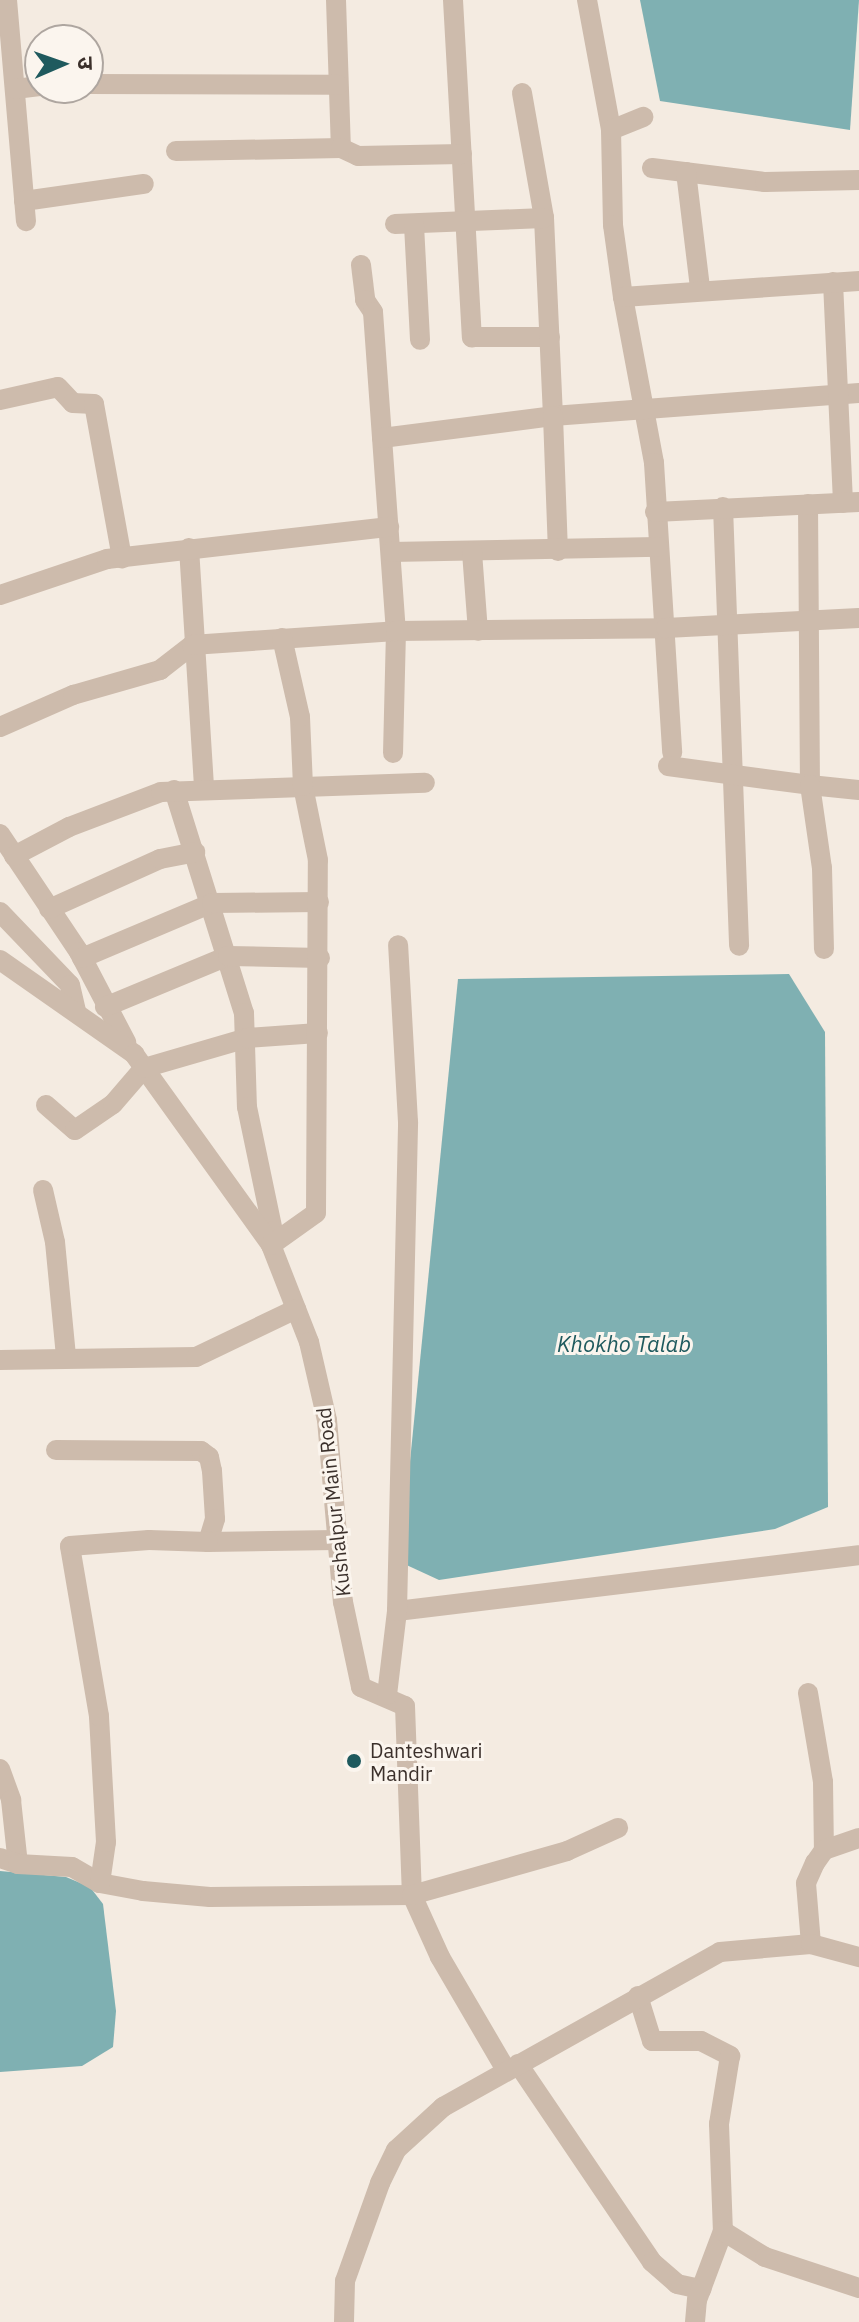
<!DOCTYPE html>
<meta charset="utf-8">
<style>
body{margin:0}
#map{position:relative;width:859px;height:2322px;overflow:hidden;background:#f4ebe1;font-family:"IBM Plex Sans","Noto Sans Devanagari",sans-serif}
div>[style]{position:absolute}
.water>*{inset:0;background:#7fb0b2}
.minor>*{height:20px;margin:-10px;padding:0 10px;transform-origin:10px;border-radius:10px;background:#cdbbac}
.dots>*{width:22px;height:22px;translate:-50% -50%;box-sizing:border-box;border:4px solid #fbf5ee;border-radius:50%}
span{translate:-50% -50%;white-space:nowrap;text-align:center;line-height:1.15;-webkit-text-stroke:6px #fbf5ee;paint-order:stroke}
.street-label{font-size:20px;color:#3b302b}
.poi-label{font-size:20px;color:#3b302b}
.left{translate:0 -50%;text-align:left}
.water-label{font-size:22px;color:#1f5a5e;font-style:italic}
.north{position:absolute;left:24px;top:24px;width:80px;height:80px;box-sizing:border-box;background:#fbf5ee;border:2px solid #aea6a0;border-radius:50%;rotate:88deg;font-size:22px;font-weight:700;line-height:32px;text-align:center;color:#3b302b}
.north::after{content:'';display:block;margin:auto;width:28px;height:36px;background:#1f5a5e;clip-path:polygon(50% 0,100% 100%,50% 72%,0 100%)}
</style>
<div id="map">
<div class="water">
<div style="clip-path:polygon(640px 0,859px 0,850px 130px,660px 101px)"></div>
<div style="clip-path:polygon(789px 974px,825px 1032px,828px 1507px,775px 1529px,439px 1580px,400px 1562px,458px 979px)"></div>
<div style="clip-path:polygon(0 1871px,66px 1877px,90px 1887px,103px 1904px,116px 2011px,113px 2047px,82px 2066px,0 2072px)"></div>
</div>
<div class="minor">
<div style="left:7px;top:0;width:222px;rotate:85.1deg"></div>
<div style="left:336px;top:0;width:148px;rotate:88.1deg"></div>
<div style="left:453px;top:0;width:338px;rotate:86.8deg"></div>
<div style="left:472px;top:337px;width:78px"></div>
<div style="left:587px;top:0;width:132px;rotate:79.5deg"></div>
<div style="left:611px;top:130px;width:95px;rotate:88.8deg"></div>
<div style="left:613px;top:225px;width:73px;rotate:82.1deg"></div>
<div style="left:623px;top:297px;width:169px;rotate:79.4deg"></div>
<div style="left:654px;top:463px;width:290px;rotate:86.4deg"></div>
<div style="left:88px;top:84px;width:250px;rotate:0.2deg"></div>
<div style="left:15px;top:89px;width:25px;rotate:-7deg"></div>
<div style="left:522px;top:93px;width:127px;rotate:80deg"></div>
<div style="left:544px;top:218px;width:198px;rotate:87.4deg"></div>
<div style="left:553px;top:416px;width:307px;rotate:-4.3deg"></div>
<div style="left:611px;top:130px;width:35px;rotate:-22deg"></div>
<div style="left:176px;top:151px;width:165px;rotate:-1deg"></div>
<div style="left:341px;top:148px;width:19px;rotate:25deg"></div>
<div style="left:358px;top:156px;width:104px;rotate:-1.1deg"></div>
<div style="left:652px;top:168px;width:114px;rotate:7.1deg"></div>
<div style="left:765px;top:182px;width:94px;rotate:-1.2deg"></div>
<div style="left:686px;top:172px;width:117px;rotate:83.1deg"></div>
<div style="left:24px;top:201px;width:121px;rotate:-8.1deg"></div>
<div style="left:395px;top:224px;width:149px;rotate:-2.3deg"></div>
<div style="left:414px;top:225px;width:115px;rotate:87deg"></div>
<div style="left:361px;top:265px;width:35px;rotate:83deg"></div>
<div style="left:365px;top:300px;width:14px;rotate:56deg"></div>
<div style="left:373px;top:312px;width:320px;rotate:85.9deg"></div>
<div style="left:396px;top:631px;width:122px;rotate:91.4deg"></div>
<div style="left:833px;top:282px;width:221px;rotate:87.4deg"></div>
<div style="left:623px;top:297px;width:237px;rotate:-3.9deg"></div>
<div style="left:0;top:400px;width:59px;rotate:-12.6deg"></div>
<div style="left:58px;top:387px;width:22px;rotate:47deg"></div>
<div style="left:73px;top:403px;width:21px;rotate:3deg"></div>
<div style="left:94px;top:404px;width:157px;rotate:79.7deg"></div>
<div style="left:382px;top:438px;width:172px;rotate:-7.3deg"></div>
<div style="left:553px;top:416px;width:135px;rotate:87.9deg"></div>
<div style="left:808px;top:504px;width:281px;rotate:89.6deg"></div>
<div style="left:810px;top:785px;width:49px;rotate:5.8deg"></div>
<div style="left:723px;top:507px;width:439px;rotate:87.9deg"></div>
<div style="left:655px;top:512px;width:204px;rotate:-2.8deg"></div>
<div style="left:189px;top:548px;width:239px;rotate:86.4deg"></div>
<div style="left:391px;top:552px;width:267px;rotate:-1.1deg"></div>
<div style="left:472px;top:552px;width:79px;rotate:85.7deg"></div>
<div style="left:0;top:595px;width:113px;rotate:-18.6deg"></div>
<div style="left:107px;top:559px;width:284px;rotate:-6.5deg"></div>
<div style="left:0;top:727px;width:80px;rotate:-23.7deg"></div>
<div style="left:73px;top:695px;width:91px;rotate:-16deg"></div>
<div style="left:160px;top:670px;width:41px;rotate:-38deg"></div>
<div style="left:192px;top:645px;width:204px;rotate:-3.9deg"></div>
<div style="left:396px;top:631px;width:270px;rotate:-0.6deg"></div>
<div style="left:666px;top:628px;width:193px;rotate:-3deg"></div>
<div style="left:668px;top:766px;width:143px;rotate:7.6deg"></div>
<div style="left:810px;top:785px;width:84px;rotate:81.8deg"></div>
<div style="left:822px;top:868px;width:81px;rotate:88.6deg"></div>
<div style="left:174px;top:790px;width:234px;rotate:72.6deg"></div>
<div style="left:244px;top:1013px;width:94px;rotate:88.2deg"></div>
<div style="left:247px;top:1107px;width:127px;rotate:78.2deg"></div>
<div style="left:273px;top:1231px;width:14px;rotate:98deg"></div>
<div style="left:0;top:834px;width:142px;rotate:56.2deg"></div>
<div style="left:79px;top:952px;width:102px;rotate:62.4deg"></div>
<div style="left:14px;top:856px;width:62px;rotate:-27.8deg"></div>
<div style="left:69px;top:827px;width:98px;rotate:-20.8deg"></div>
<div style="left:161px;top:792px;width:264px;rotate:-2deg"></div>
<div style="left:49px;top:909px;width:122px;rotate:-24.2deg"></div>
<div style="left:160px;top:859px;width:36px;rotate:-11deg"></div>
<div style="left:0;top:912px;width:101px;rotate:46.2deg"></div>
<div style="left:70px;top:985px;width:27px;rotate:77deg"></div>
<div style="left:82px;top:958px;width:141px;rotate:-22.9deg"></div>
<div style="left:212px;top:903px;width:107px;rotate:-0.5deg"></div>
<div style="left:0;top:960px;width:164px;rotate:35deg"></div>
<div style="left:134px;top:1054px;width:235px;rotate:54.3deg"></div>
<div style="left:271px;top:1245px;width:104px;rotate:68.6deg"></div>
<div style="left:309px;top:1342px;width:80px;rotate:77deg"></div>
<div style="left:327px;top:1420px;width:183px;rotate:85deg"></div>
<div style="left:343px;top:1602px;width:87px;rotate:78deg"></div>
<div style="left:361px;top:1687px;width:48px;rotate:23.4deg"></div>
<div style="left:405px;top:1706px;width:189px;rotate:87.9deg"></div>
<div style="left:412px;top:1895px;width:68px;rotate:65.7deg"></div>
<div style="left:440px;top:1957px;width:131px;rotate:59.7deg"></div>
<div style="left:105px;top:1007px;width:133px;rotate:-22.5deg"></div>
<div style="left:228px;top:956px;width:92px;rotate:1.2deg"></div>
<div style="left:46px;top:1105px;width:38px;rotate:41deg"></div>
<div style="left:75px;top:1130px;width:46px;rotate:-34.4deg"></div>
<div style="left:113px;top:1104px;width:48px;rotate:-49.3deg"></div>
<div style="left:144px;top:1068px;width:107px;rotate:-16.2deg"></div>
<div style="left:247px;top:1038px;width:71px;rotate:-4deg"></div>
<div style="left:43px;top:1190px;width:53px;rotate:77deg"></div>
<div style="left:55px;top:1242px;width:115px;rotate:84.5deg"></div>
<div style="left:271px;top:1245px;width:55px;rotate:-35.4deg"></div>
<div style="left:316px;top:1213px;width:353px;rotate:-89.7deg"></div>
<div style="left:318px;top:860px;width:76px;rotate:-101.5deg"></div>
<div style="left:303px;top:786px;width:69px;rotate:-92.5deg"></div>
<div style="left:300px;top:717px;width:81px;rotate:-102.8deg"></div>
<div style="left:0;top:1360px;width:196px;rotate:-0.9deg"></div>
<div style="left:196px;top:1357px;width:111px;rotate:-25.6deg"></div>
<div style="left:56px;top:1450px;width:145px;rotate:0.4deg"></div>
<div style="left:201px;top:1451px;width:10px;rotate:37deg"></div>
<div style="left:209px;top:1457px;width:14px;rotate:78deg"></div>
<div style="left:212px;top:1471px;width:48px;rotate:86.4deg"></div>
<div style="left:215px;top:1519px;width:24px;rotate:107deg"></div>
<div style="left:208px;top:1542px;width:127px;rotate:-0.9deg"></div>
<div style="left:397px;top:1611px;width:465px;rotate:-6.9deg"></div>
<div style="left:808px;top:1693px;width:90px;rotate:80.4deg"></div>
<div style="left:823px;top:1782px;width:68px;rotate:89.2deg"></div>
<div style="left:387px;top:1695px;width:85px;rotate:-83.2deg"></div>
<div style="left:397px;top:1611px;width:489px;rotate:-88.7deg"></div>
<div style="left:408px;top:1122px;width:177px;rotate:-93.2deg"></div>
<div style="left:0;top:1769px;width:33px;rotate:70deg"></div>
<div style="left:11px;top:1800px;width:64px;rotate:83.8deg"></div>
<div style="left:0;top:1858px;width:19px;rotate:18deg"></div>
<div style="left:18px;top:1864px;width:54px;rotate:3.2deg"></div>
<div style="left:72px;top:1867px;width:32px;rotate:30deg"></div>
<div style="left:100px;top:1883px;width:44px;rotate:10.5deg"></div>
<div style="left:143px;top:1891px;width:67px;rotate:5.1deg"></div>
<div style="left:210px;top:1897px;width:202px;rotate:-0.6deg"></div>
<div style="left:412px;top:1895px;width:161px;rotate:-15.8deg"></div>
<div style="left:567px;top:1851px;width:56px;rotate:-24.3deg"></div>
<div style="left:100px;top:1883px;width:41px;rotate:-81.7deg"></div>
<div style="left:106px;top:1842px;width:126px;rotate:-93.2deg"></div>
<div style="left:99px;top:1716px;width:172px;rotate:-99.7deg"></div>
<div style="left:70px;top:1546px;width:79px;rotate:-4.3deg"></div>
<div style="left:149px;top:1540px;width:59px;rotate:1.9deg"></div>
<div style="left:811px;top:1944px;width:61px;rotate:-94.7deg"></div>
<div style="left:806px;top:1883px;width:22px;rotate:-66deg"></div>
<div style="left:815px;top:1863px;width:16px;rotate:-55deg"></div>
<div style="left:824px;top:1850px;width:37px;rotate:-19deg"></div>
<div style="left:638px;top:1996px;width:47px;rotate:72.7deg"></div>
<div style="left:652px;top:2041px;width:49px"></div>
<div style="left:701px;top:2041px;width:33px;rotate:27deg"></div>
<div style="left:730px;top:2056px;width:69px;rotate:99.2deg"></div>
<div style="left:719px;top:2124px;width:107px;rotate:87.9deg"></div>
<div style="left:518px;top:2064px;width:239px;rotate:55.9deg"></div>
<div style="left:652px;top:2262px;width:33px;rotate:41deg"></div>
<div style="left:677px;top:2284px;width:25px;rotate:12deg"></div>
<div style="left:344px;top:2322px;width:41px;rotate:-88.6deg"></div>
<div style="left:345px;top:2281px;width:104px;rotate:-70.3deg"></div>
<div style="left:380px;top:2183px;width:37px;rotate:-64deg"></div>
<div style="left:396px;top:2150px;width:64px;rotate:-42.5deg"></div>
<div style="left:443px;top:2107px;width:317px;rotate:-29.2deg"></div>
<div style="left:720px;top:1952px;width:91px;rotate:-5deg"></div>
<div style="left:811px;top:1944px;width:50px;rotate:15.2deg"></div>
<div style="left:695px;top:2322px;width:22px;rotate:-85deg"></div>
<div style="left:697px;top:2300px;width:74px;rotate:-69.4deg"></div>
<div style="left:723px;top:2231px;width:49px;rotate:31.8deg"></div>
<div style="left:765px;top:2257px;width:99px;rotate:18.3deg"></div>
</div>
<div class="dots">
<div style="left:354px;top:1761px;background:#1f5a5e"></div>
</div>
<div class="street-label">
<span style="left:333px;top:1502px;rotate:-96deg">Kushalpur Main Road</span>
</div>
<div class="poi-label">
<span class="left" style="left:370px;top:1762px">Danteshwari<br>Mandir</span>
</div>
<div class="water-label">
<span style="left:624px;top:1344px">Khokho Talab</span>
</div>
<div class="north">उ</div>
</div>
